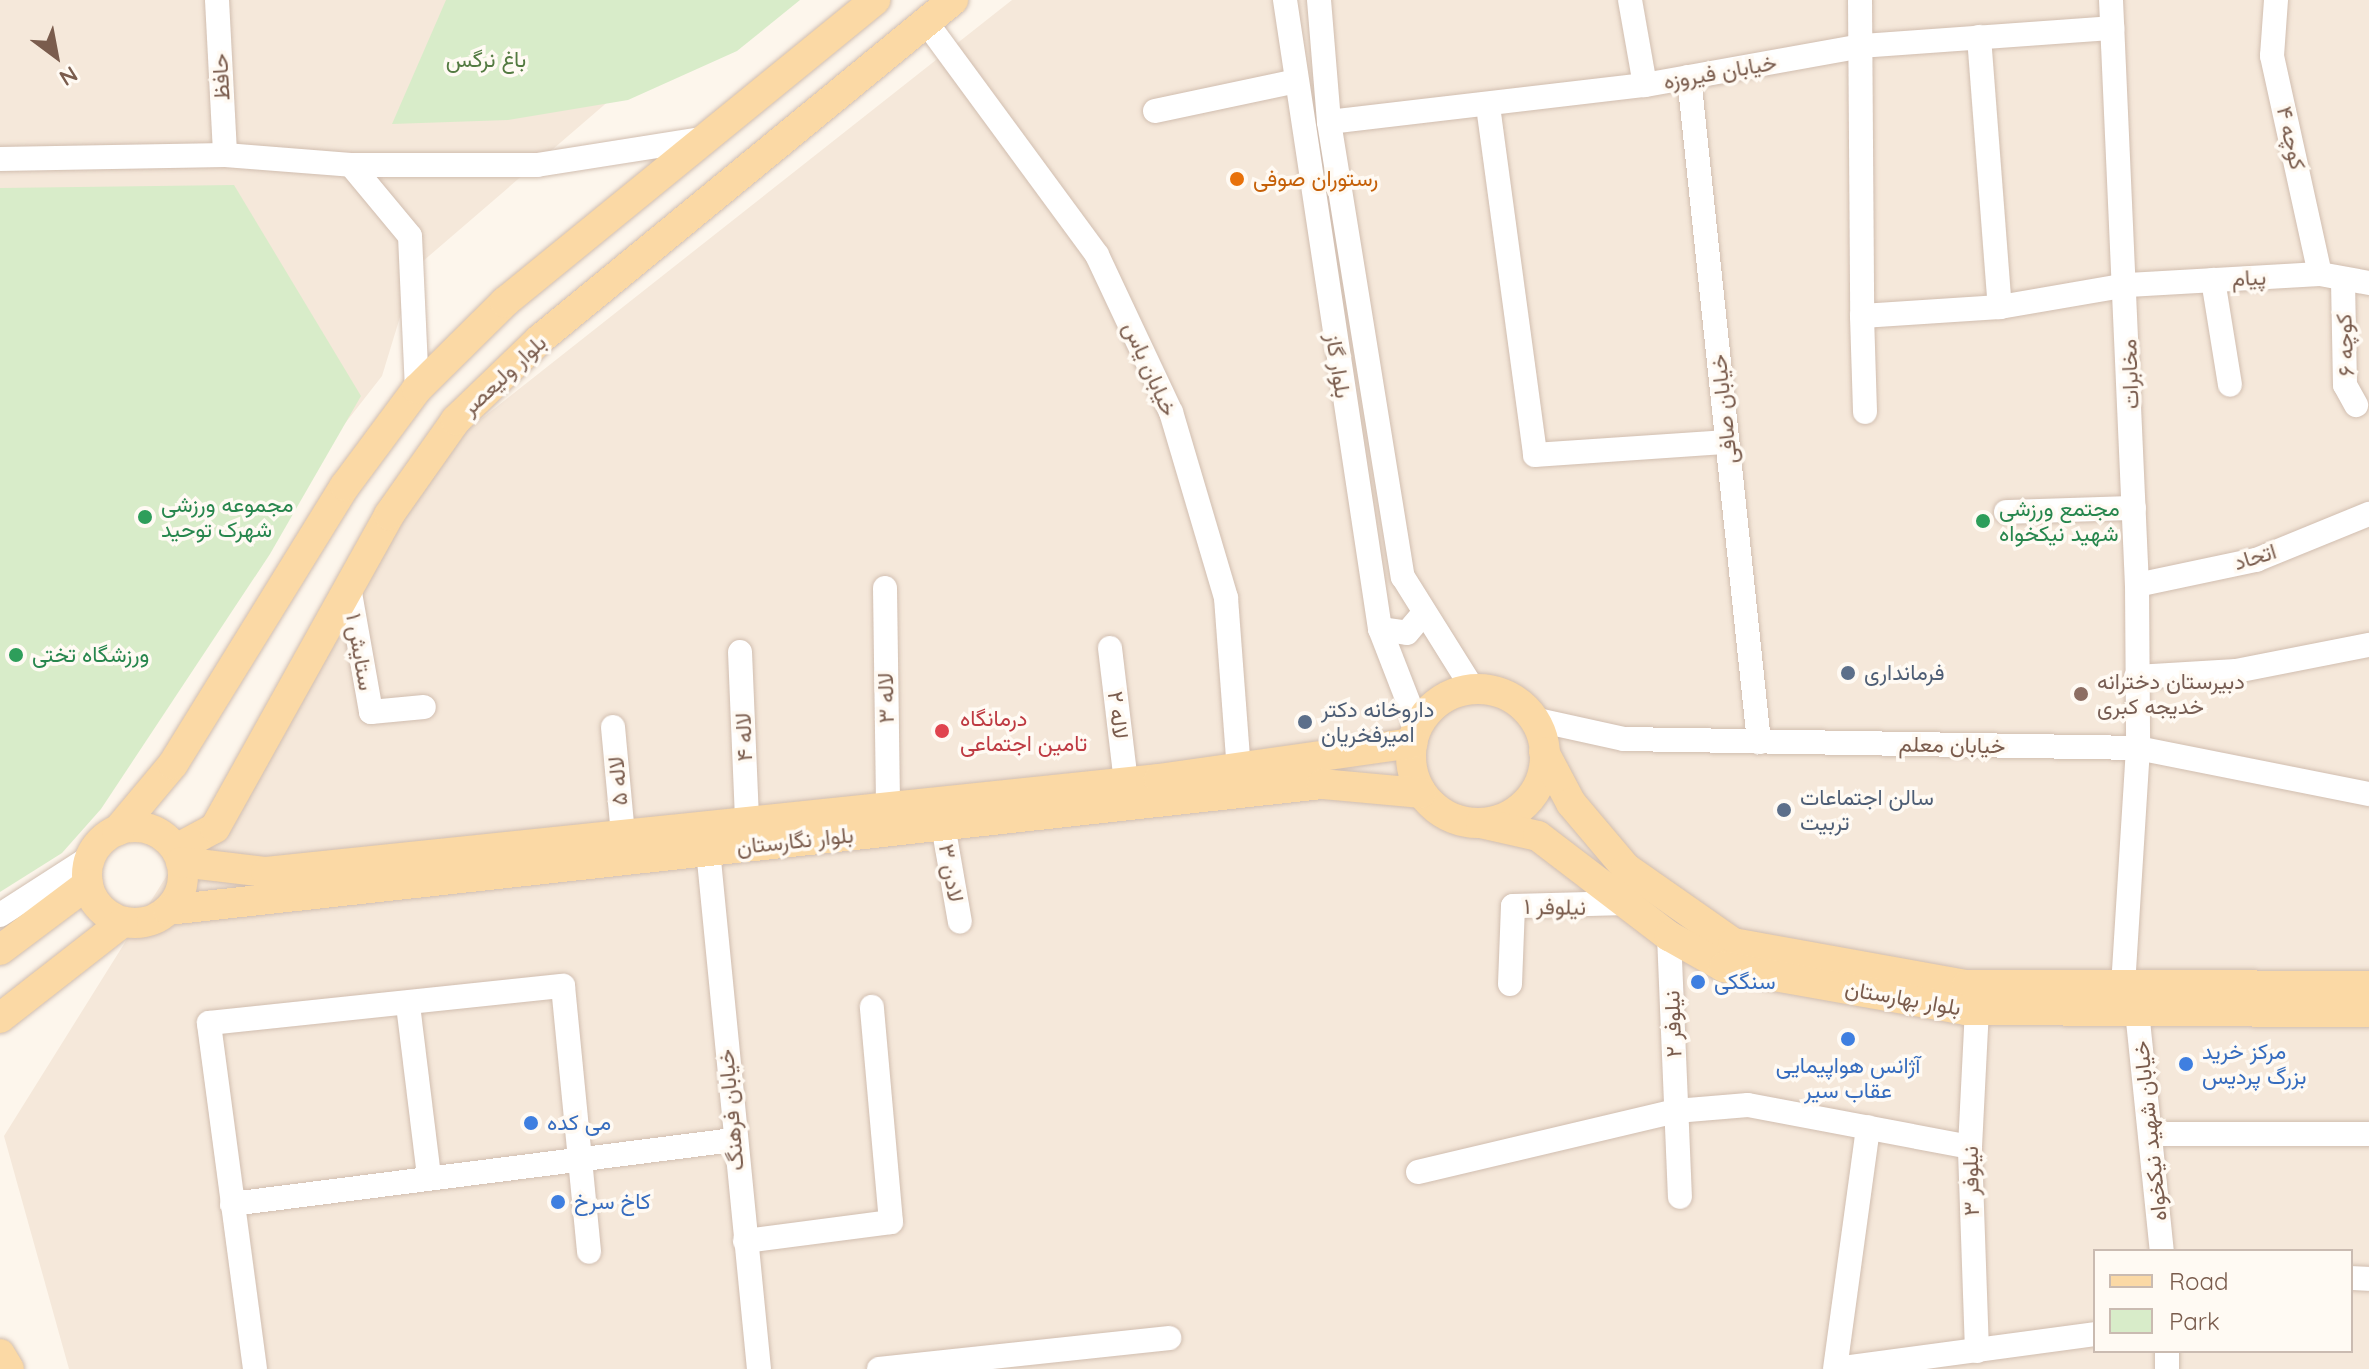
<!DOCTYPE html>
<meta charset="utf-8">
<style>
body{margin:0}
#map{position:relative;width:2369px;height:1369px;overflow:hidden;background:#fdf6ec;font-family:Quicksand,Vazirmatn,sans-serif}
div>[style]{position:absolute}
.residential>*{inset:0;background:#f5e8da}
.green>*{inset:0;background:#d8ecc9}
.roads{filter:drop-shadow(0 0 2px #d1beb0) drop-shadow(0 0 2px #d1beb0)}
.minor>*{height:24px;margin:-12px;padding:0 12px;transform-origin:12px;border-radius:12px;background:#fff}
.major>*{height:30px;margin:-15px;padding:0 15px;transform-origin:15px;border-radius:15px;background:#fbd9a5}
.major>.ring{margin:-15px;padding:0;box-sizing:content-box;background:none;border:30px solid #fbd9a5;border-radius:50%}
.dots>*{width:22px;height:22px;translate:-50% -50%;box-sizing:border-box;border:4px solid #fffaf3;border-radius:50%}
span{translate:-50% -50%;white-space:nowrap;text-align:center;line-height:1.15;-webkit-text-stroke:7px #fffaf3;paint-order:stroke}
.park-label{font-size:22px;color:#537a41}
.street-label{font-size:22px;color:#7a5c4d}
.food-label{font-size:22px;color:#c56008}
.left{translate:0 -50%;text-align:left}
.leisure-label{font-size:22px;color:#27864d}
.service-label{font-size:22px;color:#4e5e75}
.education-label{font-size:22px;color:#785e54}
.health-label{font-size:22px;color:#be3a42}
.shop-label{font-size:22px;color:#366cbe}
.legend{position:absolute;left:2093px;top:1249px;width:260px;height:104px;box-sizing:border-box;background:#fffaf3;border:2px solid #cabbb1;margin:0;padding:10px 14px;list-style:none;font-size:24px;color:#7a5c4d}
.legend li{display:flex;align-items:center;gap:16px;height:40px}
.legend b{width:40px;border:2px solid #cabbb1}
.north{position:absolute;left:16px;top:16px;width:80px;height:80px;-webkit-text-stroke:6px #fffaf3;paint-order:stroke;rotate:148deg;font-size:22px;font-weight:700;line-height:32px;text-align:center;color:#7a5c4d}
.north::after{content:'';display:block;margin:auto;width:28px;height:36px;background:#7a5c4d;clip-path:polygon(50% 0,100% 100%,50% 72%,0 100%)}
</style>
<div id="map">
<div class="residential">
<div style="clip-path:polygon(0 0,726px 0,415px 268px,382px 376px,40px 814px,0 843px)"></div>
<div style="clip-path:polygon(evenodd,1012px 0,2369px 0,2369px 1369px,69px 1369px,4px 1136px,424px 464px,1012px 0,2095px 1251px,2351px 1251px,2351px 1351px,2095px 1351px,2095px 1251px)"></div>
</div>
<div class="green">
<div style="clip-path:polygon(446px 0,800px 0,737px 51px,628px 100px,508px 120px,392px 124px)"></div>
<div style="clip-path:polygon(234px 185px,361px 396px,270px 554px,101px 809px,62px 853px,0 892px,0 188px)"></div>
</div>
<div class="roads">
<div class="minor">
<div style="left:217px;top:0;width:155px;rotate:87deg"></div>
<div style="left:1285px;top:0;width:636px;rotate:81.41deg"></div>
<div style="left:1380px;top:629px;width:105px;rotate:68.8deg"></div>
<div style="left:1319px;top:0;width:122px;rotate:85.3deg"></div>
<div style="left:1329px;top:122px;width:461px;rotate:80.8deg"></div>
<div style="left:1403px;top:577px;width:132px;rotate:58deg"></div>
<div style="left:1630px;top:0;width:86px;rotate:80deg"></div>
<div style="left:1860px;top:0;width:316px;rotate:89.6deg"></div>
<div style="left:1862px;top:316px;width:138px;rotate:-3.7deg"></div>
<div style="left:2000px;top:307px;width:130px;rotate:-9.8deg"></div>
<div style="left:2128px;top:285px;width:192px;rotate:-3.3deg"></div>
<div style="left:2320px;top:274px;width:50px;rotate:10.4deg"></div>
<div style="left:2111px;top:0;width:586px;rotate:87.46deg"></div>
<div style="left:2137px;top:585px;width:163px;rotate:89.6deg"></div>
<div style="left:2138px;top:748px;width:236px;rotate:93.6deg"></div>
<div style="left:2276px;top:0;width:56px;rotate:94.1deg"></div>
<div style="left:2272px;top:56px;width:223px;rotate:77.6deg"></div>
<div style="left:926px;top:22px;width:289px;rotate:53.7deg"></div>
<div style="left:1097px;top:255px;width:174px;rotate:64.8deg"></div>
<div style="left:1171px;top:412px;width:194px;rotate:73.5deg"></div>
<div style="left:1226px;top:598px;width:172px;rotate:85.7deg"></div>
<div style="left:1979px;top:37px;width:271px;rotate:85.6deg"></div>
<div style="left:1689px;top:77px;width:669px;rotate:83.99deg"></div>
<div style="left:1488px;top:106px;width:352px;rotate:82.3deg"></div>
<div style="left:1535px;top:455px;width:192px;rotate:-3.9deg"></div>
<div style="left:1155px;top:111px;width:140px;rotate:-12deg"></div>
<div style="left:1329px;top:122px;width:318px;rotate:-6.7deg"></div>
<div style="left:1645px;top:85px;width:219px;rotate:-10.2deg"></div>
<div style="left:1861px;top:46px;width:252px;rotate:-4.1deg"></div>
<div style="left:0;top:159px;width:225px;rotate:-1deg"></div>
<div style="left:225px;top:155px;width:126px;rotate:4.5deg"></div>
<div style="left:351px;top:165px;width:186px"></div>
<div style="left:537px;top:165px;width:172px;rotate:-9deg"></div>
<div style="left:351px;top:165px;width:92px;rotate:50.3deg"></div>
<div style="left:410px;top:236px;width:153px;rotate:87.4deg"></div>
<div style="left:2213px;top:280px;width:106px;rotate:80.8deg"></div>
<div style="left:2343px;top:281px;width:104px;rotate:88.9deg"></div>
<div style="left:2345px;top:385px;width:23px;rotate:61deg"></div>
<div style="left:1862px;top:316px;width:96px;rotate:88.2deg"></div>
<div style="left:2006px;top:512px;width:128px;rotate:-1.8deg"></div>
<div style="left:2137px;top:585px;width:122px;rotate:-11.9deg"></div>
<div style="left:2256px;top:560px;width:122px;rotate:-22.2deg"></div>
<div style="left:349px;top:587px;width:127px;rotate:80deg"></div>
<div style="left:371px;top:712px;width:53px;rotate:-5.4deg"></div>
<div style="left:885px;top:588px;width:219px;rotate:89.2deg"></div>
<div style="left:1380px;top:629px;width:27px;rotate:8deg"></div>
<div style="left:1407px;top:633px;width:25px;rotate:-50deg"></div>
<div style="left:1110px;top:648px;width:136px;rotate:83.2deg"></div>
<div style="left:740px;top:652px;width:169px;rotate:87.6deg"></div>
<div style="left:2136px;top:677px;width:100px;rotate:-3.4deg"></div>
<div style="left:2236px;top:671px;width:136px;rotate:-11.1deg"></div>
<div style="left:1533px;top:719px;width:93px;rotate:12.4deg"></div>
<div style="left:1624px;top:739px;width:514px;rotate:1deg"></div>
<div style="left:2138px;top:748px;width:236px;rotate:11.3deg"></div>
<div style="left:613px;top:727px;width:108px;rotate:84.7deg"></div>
<div style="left:943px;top:825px;width:98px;rotate:80.1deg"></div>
<div style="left:708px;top:850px;width:521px;rotate:84.39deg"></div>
<div style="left:0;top:915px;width:109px;rotate:-32.7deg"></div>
<div style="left:1669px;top:936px;width:261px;rotate:87.6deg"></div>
<div style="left:1510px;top:984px;width:78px;rotate:-87.8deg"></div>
<div style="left:1513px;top:906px;width:114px;rotate:-1.5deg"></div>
<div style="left:408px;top:1005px;width:172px;rotate:83deg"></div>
<div style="left:2137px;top:1011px;width:241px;rotate:84.1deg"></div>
<div style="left:2150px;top:1134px;width:219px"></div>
<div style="left:1418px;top:1172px;width:265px;rotate:-13.3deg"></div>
<div style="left:1676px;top:1111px;width:72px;rotate:-4.8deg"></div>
<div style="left:1748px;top:1105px;width:226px;rotate:10.7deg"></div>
<div style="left:232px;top:1204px;width:505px;rotate:-7.28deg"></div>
<div style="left:745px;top:1241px;width:147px;rotate:-7.4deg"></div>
<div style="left:891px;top:1222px;width:216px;rotate:-95.1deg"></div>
<div style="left:2351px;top:1278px;width:18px;rotate:3deg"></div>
<div style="left:1977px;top:1351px;width:204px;rotate:-92deg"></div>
<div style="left:1970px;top:1147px;width:137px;rotate:-87.1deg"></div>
<div style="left:255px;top:1369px;width:349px;rotate:-97.6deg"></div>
<div style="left:209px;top:1023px;width:356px;rotate:-6deg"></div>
<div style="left:563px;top:986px;width:267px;rotate:84.4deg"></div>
<div style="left:879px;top:1369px;width:292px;rotate:-6.1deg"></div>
<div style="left:1835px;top:1369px;width:244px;rotate:-82.2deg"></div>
<div style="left:1836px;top:1369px;width:261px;rotate:-7.7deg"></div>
<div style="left:2167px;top:1369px;width:18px;rotate:-90deg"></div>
</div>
<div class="major">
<div class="ring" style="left:1411px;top:689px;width:104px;height:104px"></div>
<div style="left:1544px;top:752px;width:58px;rotate:62.1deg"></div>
<div style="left:1571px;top:803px;width:85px;rotate:49.8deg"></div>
<div style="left:1626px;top:868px;width:131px;rotate:35deg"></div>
<div style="left:1733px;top:943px;width:238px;rotate:10.2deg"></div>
<div style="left:1967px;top:985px;width:402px;rotate:0.1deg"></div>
<div style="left:1481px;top:823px;width:58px;rotate:12.8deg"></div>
<div style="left:1538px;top:836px;width:165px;rotate:37.4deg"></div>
<div style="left:1669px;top:936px;width:63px;rotate:29.4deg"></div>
<div style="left:1724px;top:967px;width:245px;rotate:10.1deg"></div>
<div style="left:1965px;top:1010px;width:404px;rotate:0.3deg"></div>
<div class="ring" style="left:87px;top:827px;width:66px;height:66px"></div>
<div style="left:117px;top:831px;width:87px;rotate:-50.1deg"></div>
<div style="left:173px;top:764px;width:327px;rotate:-58.3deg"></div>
<div style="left:345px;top:486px;width:121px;rotate:-53.4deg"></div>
<div style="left:417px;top:389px;width:124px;rotate:-44.7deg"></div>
<div style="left:505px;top:302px;width:478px;rotate:-39.2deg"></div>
<div style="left:176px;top:849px;width:44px;rotate:-28.3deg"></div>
<div style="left:215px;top:828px;width:358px;rotate:-60.9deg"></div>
<div style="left:389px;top:515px;width:116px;rotate:-54.8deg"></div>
<div style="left:456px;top:420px;width:115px;rotate:-43.9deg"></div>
<div style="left:539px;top:340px;width:536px;rotate:-39.39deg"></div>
<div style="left:181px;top:862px;width:86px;rotate:6.7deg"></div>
<div style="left:266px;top:872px;width:898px;rotate:-5.95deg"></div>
<div style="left:1159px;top:779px;width:256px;rotate:-8.1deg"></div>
<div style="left:168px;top:910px;width:1161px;rotate:-6.23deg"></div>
<div style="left:1322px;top:784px;width:99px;rotate:5.2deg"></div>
<div style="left:0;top:950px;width:110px;rotate:-36.9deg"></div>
<div style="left:0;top:1018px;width:156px;rotate:-38deg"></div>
<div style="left:0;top:1354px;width:17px;rotate:59deg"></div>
</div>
</div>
<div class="dots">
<div style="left:1237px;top:179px;background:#e8710a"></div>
<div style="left:145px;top:517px;background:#2e9e5b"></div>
<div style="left:1983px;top:521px;background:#2e9e5b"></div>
<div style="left:16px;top:655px;background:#2e9e5b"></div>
<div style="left:1848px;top:673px;background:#5c6f8a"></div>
<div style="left:2081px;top:694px;background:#8d6e63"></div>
<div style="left:1305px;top:722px;background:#5c6f8a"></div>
<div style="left:942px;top:731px;background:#e0444e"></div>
<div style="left:1784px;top:810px;background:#5c6f8a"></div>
<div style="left:1698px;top:982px;background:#3f7fe0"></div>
<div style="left:1848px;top:1039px;background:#3f7fe0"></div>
<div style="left:2186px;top:1064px;background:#3f7fe0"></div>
<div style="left:531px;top:1123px;background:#3f7fe0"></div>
<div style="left:558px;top:1202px;background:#3f7fe0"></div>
</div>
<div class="park-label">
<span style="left:486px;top:60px">باغ نرگس</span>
</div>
<div class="street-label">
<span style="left:1720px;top:72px;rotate:-10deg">خیابان فیروزه</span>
<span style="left:221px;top:77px;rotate:-93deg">حافظ</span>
<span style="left:2291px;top:138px;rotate:77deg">کوچه ۴</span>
<span style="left:2249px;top:278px;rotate:-3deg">پیام</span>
<span style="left:2345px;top:345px;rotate:-92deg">کوچه ۶</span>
<span style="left:1338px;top:366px;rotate:81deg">بلوار گاز</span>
<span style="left:1150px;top:369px;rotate:66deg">خیابان یاس</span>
<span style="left:2130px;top:374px;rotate:-92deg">مخابرات</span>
<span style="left:504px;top:375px;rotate:-43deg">بلوار ولیعصر</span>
<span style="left:1724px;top:409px;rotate:-96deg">خیابان صافی</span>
<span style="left:2255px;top:557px;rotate:-17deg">اتحاد</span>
<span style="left:360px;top:652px;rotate:80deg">ستایش ۱</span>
<span style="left:886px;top:698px;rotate:-91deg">لاله ۳</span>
<span style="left:1118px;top:715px;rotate:83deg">لاله ۲</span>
<span style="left:744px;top:737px;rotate:-92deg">لاله ۴</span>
<span style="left:1952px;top:745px;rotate:1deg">خیابان معلم</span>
<span style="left:618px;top:781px;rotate:-95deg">لاله ۵</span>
<span style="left:795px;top:841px;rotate:-6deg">بلوار نگارستان</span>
<span style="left:951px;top:873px;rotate:80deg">لادن ۳</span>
<span style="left:1555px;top:907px;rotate:1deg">نیلوفر ۱</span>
<span style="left:1903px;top:998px;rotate:10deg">بلوار بهارستان</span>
<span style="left:1673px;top:1024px;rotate:-92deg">نیلوفر ۲</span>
<span style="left:731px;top:1110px;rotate:-95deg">خیابان فرهنگ</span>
<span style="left:2150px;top:1131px;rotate:-96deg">خیابان شهید نیکخواه</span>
<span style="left:1971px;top:1181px;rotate:-91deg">نیلوفر ۳</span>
</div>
<div class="food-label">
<span class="left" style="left:1253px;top:179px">رستوران صوفی</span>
</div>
<div class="leisure-label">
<span class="left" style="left:161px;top:517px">مجموعه ورزشی<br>شهرک توحید</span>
<span class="left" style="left:1999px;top:521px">مجتمع ورزشی<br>شهید نیکخواه</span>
<span class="left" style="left:32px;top:655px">ورزشگاه تختی</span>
</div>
<div class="service-label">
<span class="left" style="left:1864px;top:673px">فرمانداری</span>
<span class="left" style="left:1321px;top:722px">داروخانه دکتر<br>امیرفخریان</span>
<span class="left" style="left:1800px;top:810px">سالن اجتماعات<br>تربیت</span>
</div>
<div class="education-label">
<span class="left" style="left:2097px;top:694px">دبیرستان دخترانه<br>خدیجه کبری</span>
</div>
<div class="health-label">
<span class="left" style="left:960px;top:731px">درمانگاه<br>تامین اجتماعی</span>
</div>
<div class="shop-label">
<span class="left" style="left:1714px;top:982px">سنگکی</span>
<span class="left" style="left:2202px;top:1064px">مرکز خرید<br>بزرگ پردیس</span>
<span style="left:1848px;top:1078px">آژانس هواپیمایی<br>عقاب سیر</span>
<span class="left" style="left:547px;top:1123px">می کده</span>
<span class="left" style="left:574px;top:1202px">کاخ سرخ</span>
</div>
<ul class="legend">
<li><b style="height:10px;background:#fbd9a5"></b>Road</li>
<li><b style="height:22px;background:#d8ecc9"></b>Park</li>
</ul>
<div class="north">N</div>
</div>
